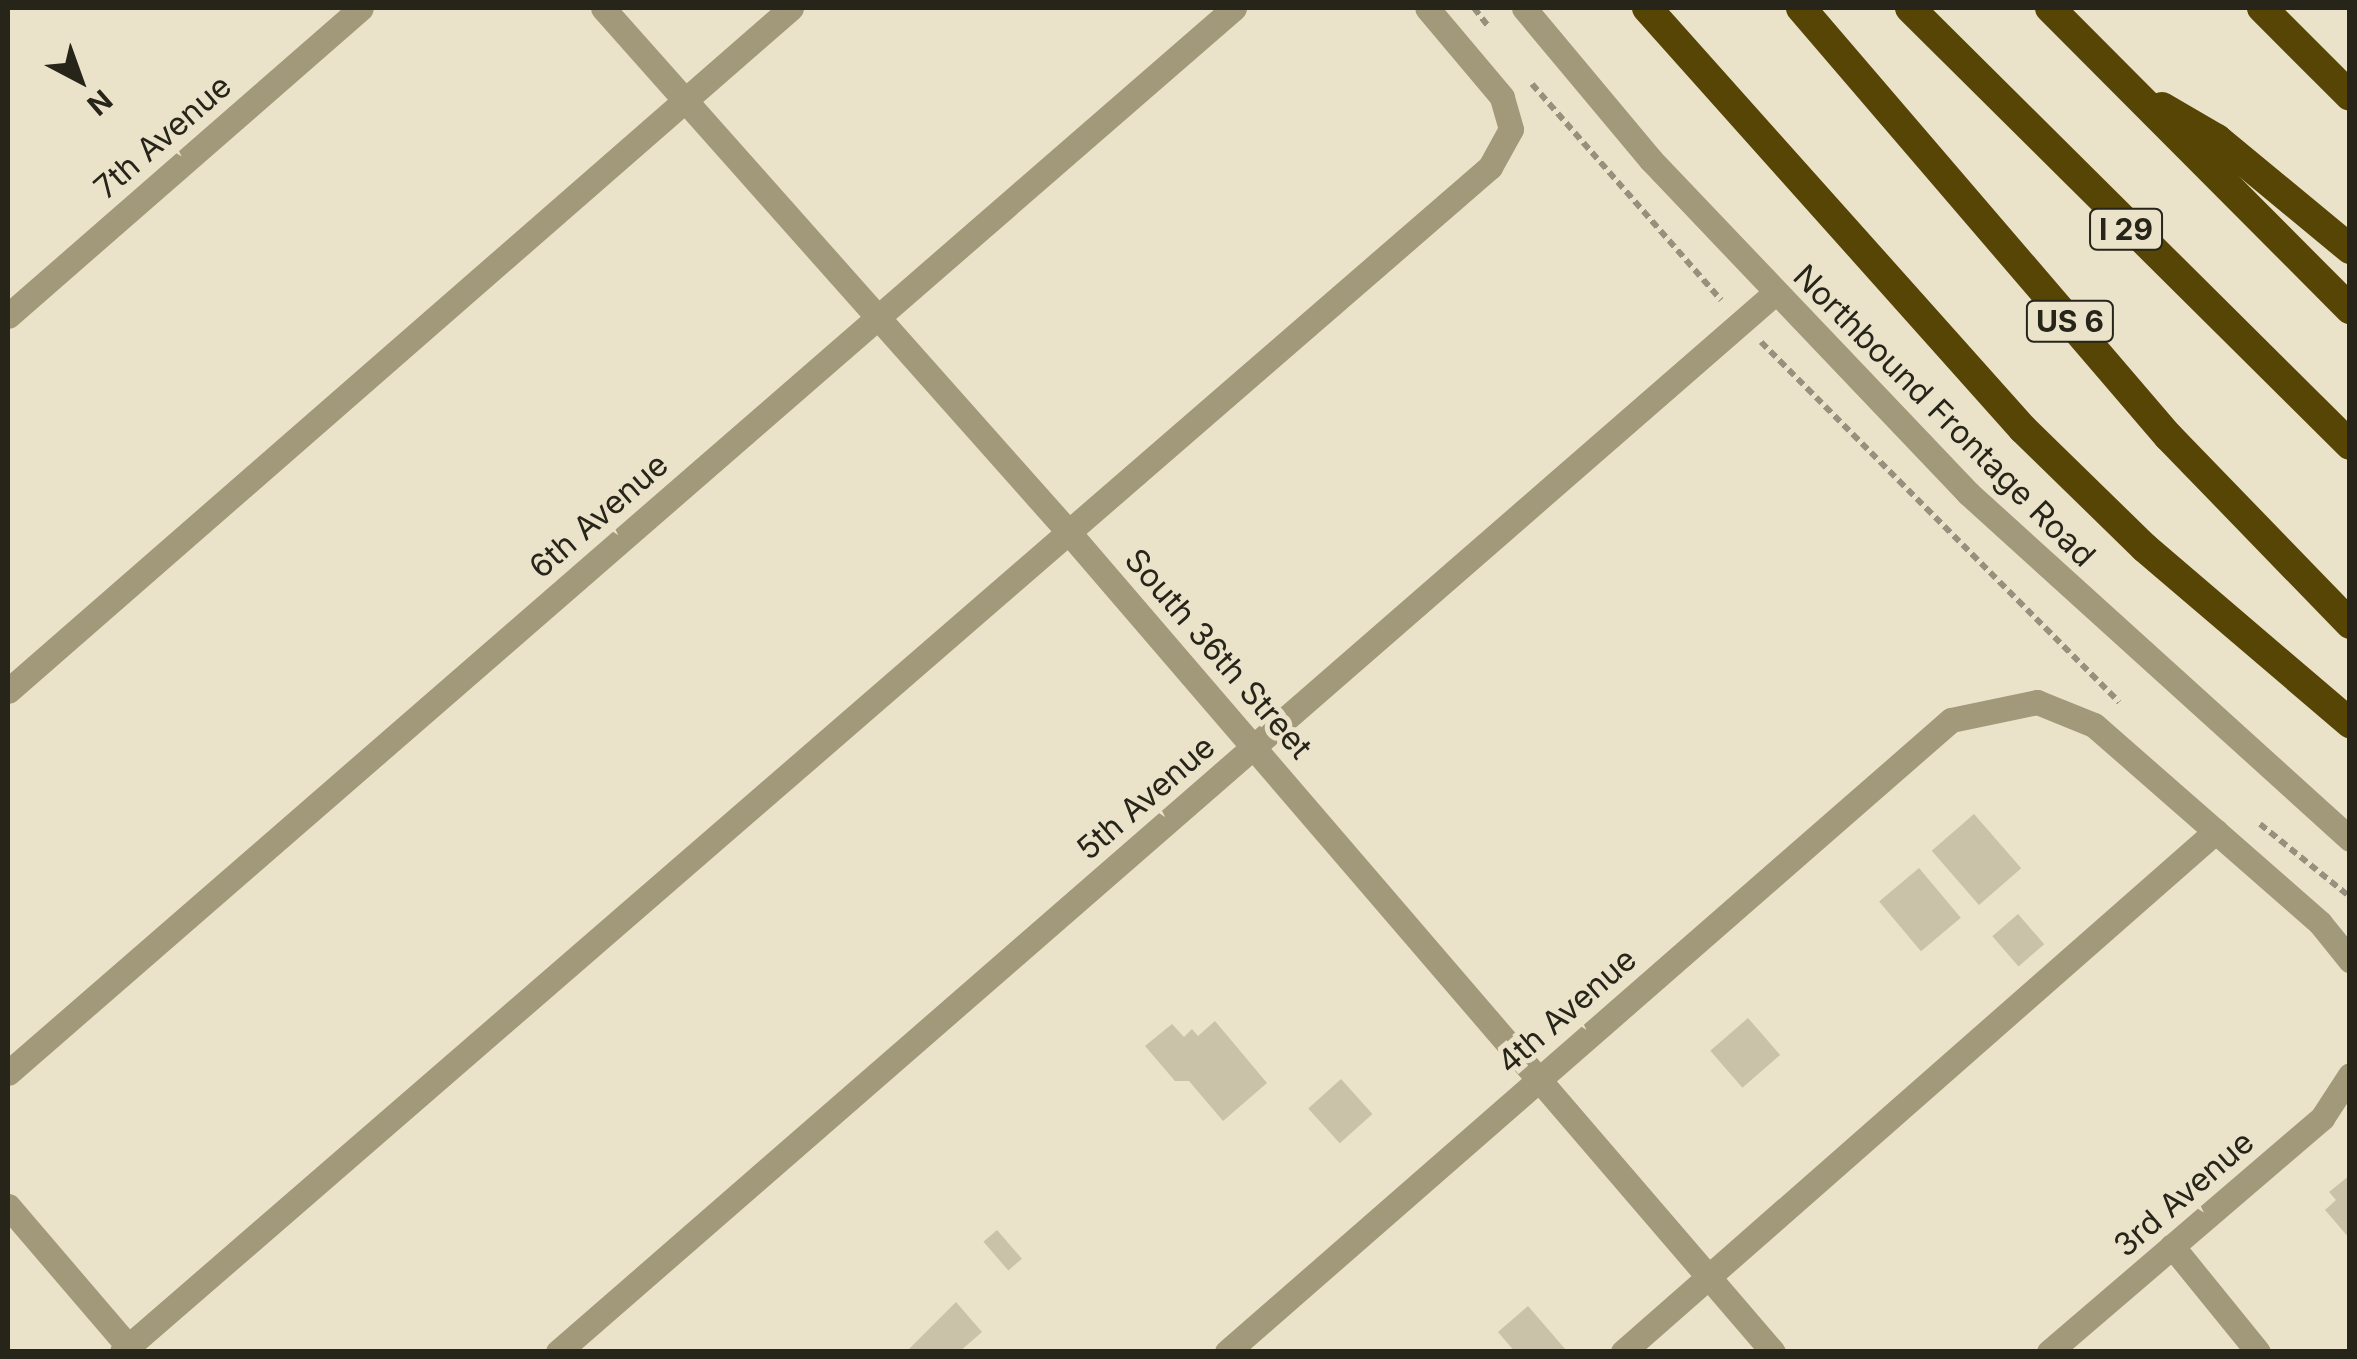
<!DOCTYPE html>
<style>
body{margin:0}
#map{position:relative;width:2357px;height:1359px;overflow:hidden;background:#ebe3c9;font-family:Inter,sans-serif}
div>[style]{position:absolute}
.building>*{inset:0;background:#cac2a8;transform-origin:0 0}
.path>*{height:6px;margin-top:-3px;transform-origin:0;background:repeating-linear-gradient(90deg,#96907d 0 8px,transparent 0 13px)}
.minor>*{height:25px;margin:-12.5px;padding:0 12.5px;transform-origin:12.5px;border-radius:12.5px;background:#a2997a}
.highway>*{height:30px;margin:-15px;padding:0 15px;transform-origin:15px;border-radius:15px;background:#564504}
span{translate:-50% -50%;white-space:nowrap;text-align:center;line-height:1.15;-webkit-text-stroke:10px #ebe3c9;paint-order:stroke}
.shield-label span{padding:2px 8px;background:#ebe3c9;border:2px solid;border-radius:8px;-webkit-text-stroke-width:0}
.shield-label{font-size:30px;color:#27241a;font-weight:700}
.street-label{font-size:32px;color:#27241a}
.frame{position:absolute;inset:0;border:10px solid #27241a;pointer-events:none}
.north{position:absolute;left:30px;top:30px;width:100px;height:100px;-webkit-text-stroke:8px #ebe3c9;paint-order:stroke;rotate:139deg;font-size:28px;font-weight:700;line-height:40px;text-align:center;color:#27241a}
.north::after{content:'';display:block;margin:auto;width:35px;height:45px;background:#27241a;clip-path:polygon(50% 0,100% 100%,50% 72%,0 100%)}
</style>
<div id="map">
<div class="building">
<div style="left:1974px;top:814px;width:72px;height:56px;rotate:49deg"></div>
<div style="left:1919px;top:868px;width:65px;height:52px;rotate:50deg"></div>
<div style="left:2018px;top:914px;width:40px;height:34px;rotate:49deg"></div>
<div style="left:1748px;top:1018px;width:49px;height:50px;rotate:49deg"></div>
<div style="clip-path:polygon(1215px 1021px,1267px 1083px,1223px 1121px,1189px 1081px,1175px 1081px,1145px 1046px,1172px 1024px,1184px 1037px,1192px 1029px,1198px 1036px)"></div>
<div style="left:1341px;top:1079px;width:47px;height:44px;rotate:48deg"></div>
<div style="clip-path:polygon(2350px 1175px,2350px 1239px,2325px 1210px,2336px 1200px,2329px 1192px)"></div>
<div style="left:997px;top:1230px;width:38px;height:18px;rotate:49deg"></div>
<div style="clip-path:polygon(956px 1302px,982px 1332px,959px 1352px,906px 1352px)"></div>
<div style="clip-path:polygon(1528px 1306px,1566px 1350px,1564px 1352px,1515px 1352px,1498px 1332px)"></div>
</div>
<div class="path">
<div style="left:1474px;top:8px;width:23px;rotate:52deg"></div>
<div style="left:1532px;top:84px;width:287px;rotate:48.8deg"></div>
<div style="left:1761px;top:342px;width:508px;rotate:45.16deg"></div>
<div style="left:2260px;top:824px;width:116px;rotate:39deg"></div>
</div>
<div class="minor">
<div style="left:603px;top:8px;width:696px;rotate:48.38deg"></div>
<div style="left:1065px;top:528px;width:1086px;rotate:49.33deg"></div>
<div style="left:1524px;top:8px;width:198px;rotate:50.1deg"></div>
<div style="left:1651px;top:160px;width:460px;rotate:46.4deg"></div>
<div style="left:1968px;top:493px;width:515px;rotate:42.17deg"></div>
<div style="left:8px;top:316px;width:468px;rotate:-41.1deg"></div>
<div style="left:8px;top:691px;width:1039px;rotate:-41.1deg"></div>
<div style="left:8px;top:1073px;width:1624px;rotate:-40.98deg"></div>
<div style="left:8px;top:1206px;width:192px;rotate:49.4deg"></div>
<div style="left:2172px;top:1246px;width:136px;rotate:50.9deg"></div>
<div style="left:122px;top:1352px;width:1810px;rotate:-40.9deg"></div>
<div style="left:1490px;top:167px;width:43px;rotate:-61.1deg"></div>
<div style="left:1511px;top:129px;width:33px;rotate:-106deg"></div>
<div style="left:1502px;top:97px;width:116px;rotate:-130.1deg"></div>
<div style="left:558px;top:1352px;width:1613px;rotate:-41.03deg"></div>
<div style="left:1227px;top:1352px;width:961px;rotate:-41.12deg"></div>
<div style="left:1951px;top:720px;width:88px;rotate:-11.8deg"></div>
<div style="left:2037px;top:702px;width:61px;rotate:22deg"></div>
<div style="left:2094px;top:725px;width:300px;rotate:41.2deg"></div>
<div style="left:2320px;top:923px;width:48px;rotate:51deg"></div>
<div style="left:1623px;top:1352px;width:789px;rotate:-41.3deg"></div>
<div style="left:2049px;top:1352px;width:360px;rotate:-40.6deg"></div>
<div style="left:2322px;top:1118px;width:51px;rotate:-56.9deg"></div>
</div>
<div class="highway">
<div style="left:1647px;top:8px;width:564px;rotate:48.23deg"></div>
<div style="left:2023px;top:429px;width:170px;rotate:44.3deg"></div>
<div style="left:2145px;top:548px;width:270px;rotate:40.5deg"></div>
<div style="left:1801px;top:8px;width:564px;rotate:49.39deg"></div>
<div style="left:2168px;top:436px;width:262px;rotate:45.9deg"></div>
<div style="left:1910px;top:8px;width:620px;rotate:44.8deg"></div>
<div style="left:2050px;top:8px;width:425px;rotate:45.1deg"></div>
<div style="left:2262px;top:8px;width:124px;rotate:45deg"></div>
<div style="left:2162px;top:107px;width:64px;rotate:30.2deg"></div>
<div style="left:2217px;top:139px;width:173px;rotate:39.6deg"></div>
</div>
<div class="shield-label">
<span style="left:2126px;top:229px">I 29</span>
<span style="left:2070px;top:321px">US 6</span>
</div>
<div class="street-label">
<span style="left:163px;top:137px;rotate:-41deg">7th Avenue</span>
<span style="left:1944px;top:416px;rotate:45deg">Northbound Frontage Road</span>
<span style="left:599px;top:516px;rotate:-41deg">6th Avenue</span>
<span style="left:1218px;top:654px;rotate:49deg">South 36th Street</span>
<span style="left:1146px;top:798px;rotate:-41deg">5th Avenue</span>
<span style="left:1567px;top:1011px;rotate:-41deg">4th Avenue</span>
<span style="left:2184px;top:1194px;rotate:-41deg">3rd Avenue</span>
</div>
<div class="frame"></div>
<div class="north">N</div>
</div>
